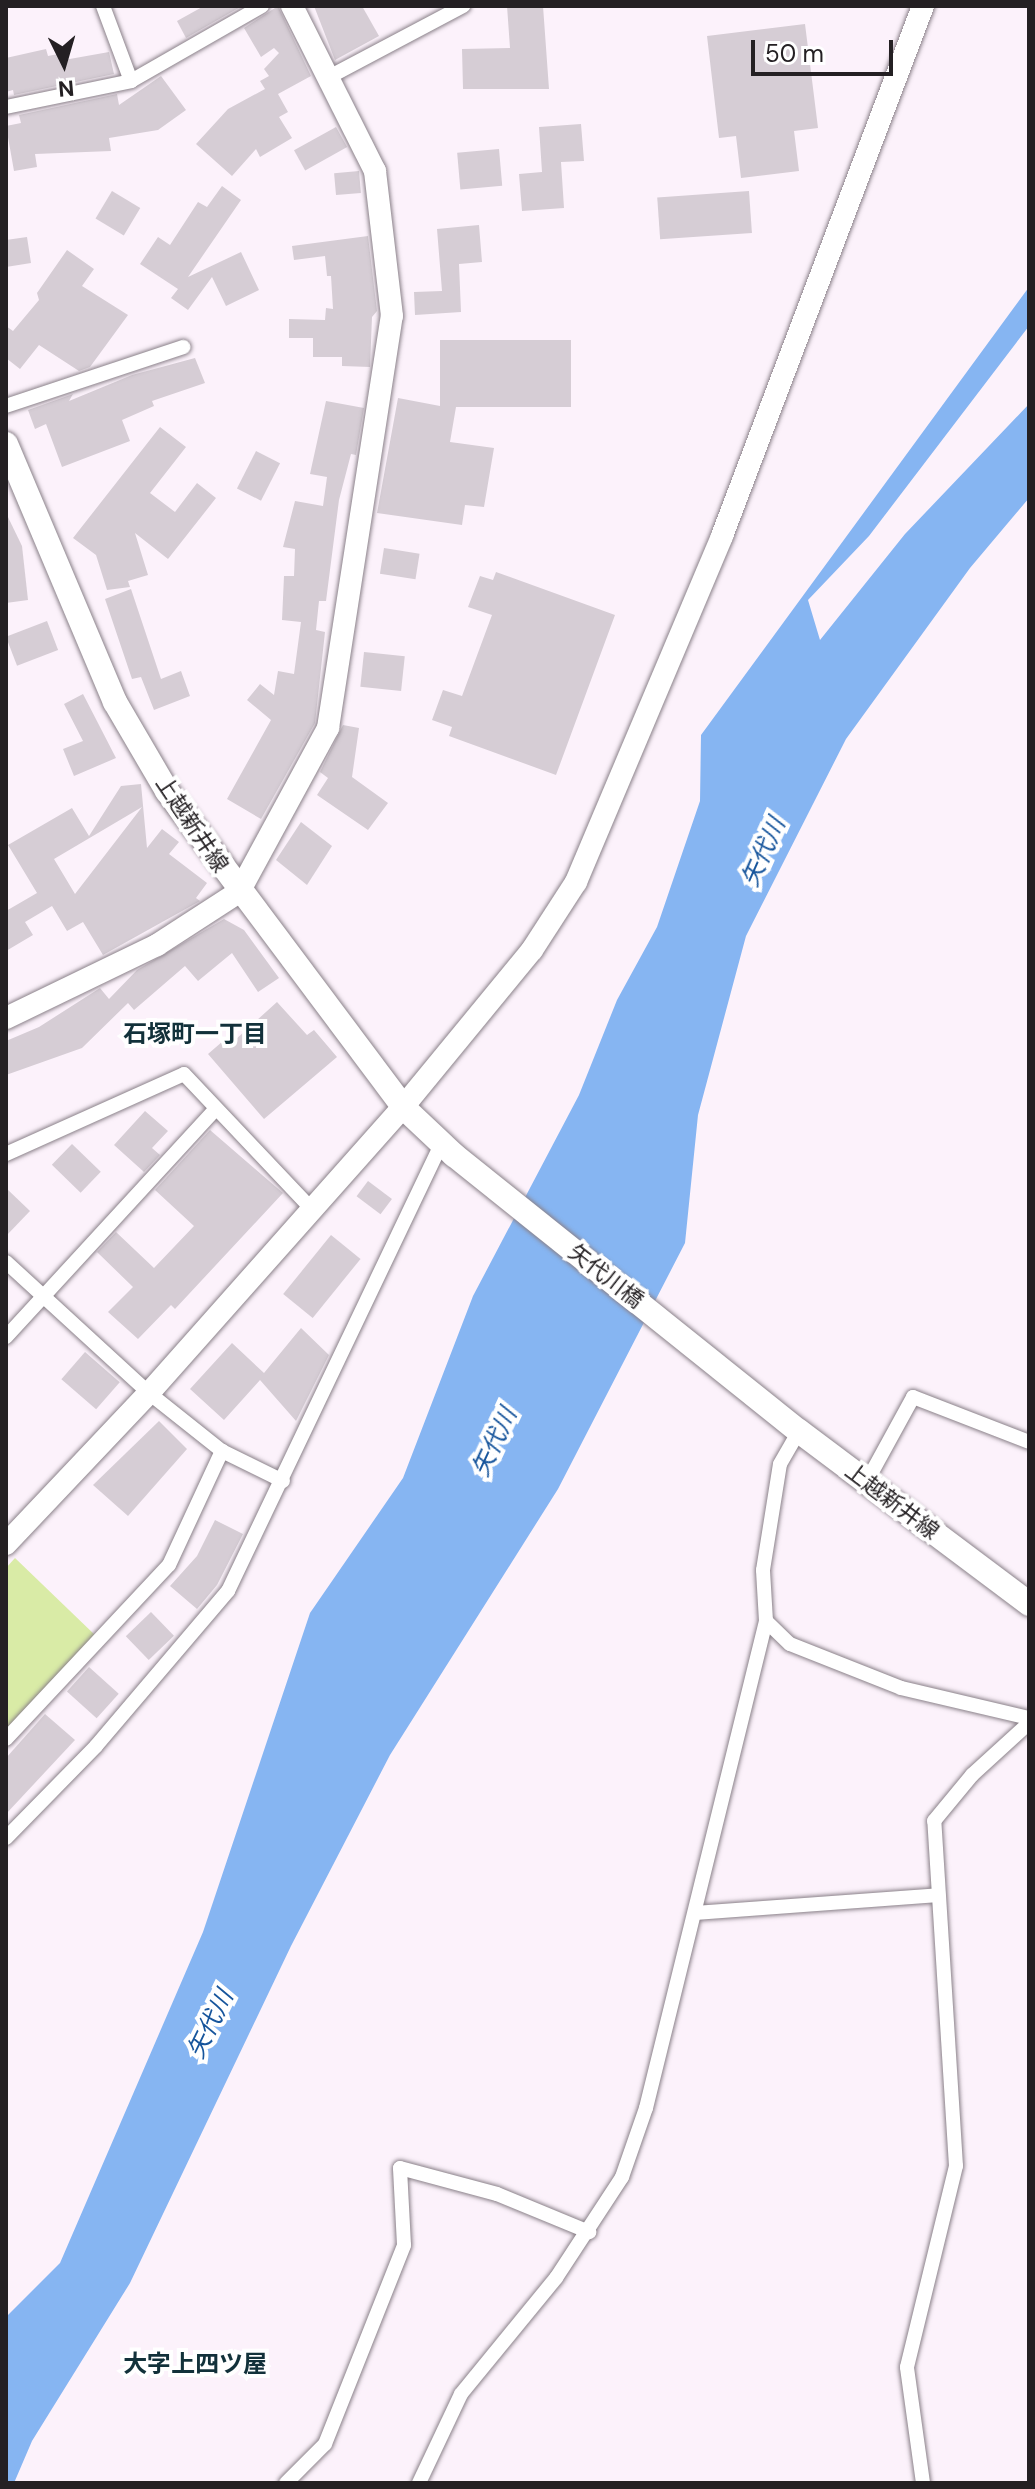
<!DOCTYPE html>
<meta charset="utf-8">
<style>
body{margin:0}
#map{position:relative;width:1035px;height:2489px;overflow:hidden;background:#fcf2fb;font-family:"DM Sans","Noto Sans JP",sans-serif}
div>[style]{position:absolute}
.green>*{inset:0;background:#d9eba6}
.water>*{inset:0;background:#86b5f2}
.building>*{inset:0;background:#d6cdd5;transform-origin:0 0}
.roads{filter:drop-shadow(0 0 2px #8a8189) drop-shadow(0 0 2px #8a8189)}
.street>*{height:14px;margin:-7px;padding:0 7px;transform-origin:7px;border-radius:7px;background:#fff}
.secondary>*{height:22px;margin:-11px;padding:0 11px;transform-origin:11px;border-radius:11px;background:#fff}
.primary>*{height:24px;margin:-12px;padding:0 12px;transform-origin:12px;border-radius:12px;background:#fff}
span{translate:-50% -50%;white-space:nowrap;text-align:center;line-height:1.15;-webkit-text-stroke:8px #fff;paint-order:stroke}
.street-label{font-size:22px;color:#242023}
.water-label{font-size:24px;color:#17559c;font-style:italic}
.neighbourhood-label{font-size:24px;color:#12313a;font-weight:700}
.frame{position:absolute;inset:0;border:8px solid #242023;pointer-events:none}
.north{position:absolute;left:24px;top:24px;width:80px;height:80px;-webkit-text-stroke:6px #fff;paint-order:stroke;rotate:175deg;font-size:22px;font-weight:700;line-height:32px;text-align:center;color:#242023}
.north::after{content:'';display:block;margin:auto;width:28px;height:36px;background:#242023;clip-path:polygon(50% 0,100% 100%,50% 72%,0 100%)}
.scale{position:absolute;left:751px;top:40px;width:142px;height:36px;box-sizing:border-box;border:4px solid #242023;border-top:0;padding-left:10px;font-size:24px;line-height:28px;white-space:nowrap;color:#242023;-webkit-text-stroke:6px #fff;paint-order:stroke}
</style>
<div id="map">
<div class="green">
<div style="clip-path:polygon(15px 1558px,96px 1636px,6px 1734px,6px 1568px)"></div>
</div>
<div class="water">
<div style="clip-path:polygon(1029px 287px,1029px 326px,869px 536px,808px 600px,820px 640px,905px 534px,1029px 404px,1029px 498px,970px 568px,846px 739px,746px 936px,698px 1115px,685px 1243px,558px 1489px,390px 1755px,291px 1946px,130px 2283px,32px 2441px,14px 2483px,6px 2483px,6px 2317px,60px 2263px,203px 1932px,310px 1613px,403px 1478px,473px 1296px,579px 1095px,617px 1000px,657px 927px,700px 801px,701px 735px)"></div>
</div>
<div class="building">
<div style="clip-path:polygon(204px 6px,242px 6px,186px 38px,177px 21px)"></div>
<div style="clip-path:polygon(278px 6px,311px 76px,278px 94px,288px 112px,279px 117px,292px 138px,260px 157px,256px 149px,232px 176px,196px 144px,228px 109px,265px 89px,260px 81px,269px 76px,264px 69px,279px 53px,274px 48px,261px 57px,244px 28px)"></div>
<div style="clip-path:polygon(314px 6px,362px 6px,379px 36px,335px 60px)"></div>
<div style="clip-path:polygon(507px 6px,543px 6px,549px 89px,463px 89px,462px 49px,510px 48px)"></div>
<div style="clip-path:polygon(805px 24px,818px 128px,794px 131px,799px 171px,741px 178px,736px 136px,719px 138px,707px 36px)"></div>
<div style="clip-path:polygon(46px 49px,48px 56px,63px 53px,64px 60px,109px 52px,114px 74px,14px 95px,13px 90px,6px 92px,6px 58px)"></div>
<div style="clip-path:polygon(161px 76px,186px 110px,158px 130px,109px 138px,111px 151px,35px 154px,37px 167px,14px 171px,6px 126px,21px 123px,19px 115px,117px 94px,119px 105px)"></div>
<div style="clip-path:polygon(581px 124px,584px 161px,561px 162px,564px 208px,522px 211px,519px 174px,542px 172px,539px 127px)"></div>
<div style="left:336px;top:127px;width:23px;height:48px;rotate:61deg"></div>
<div style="left:499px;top:149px;width:37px;height:42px;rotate:85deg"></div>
<div style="left:359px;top:171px;width:22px;height:25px;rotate:85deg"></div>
<div style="clip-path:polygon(222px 186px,241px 200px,188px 277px,241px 252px,259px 290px,226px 306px,212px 277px,188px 310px,171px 298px,178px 289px,140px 264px,158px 237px,170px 245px,198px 202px,207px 207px)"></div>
<div style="left:112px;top:191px;width:33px;height:32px;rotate:31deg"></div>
<div style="left:749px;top:191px;width:42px;height:92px;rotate:86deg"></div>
<div style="clip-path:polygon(479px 225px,482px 262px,459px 264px,461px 312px,415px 315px,414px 292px,442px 291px,437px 229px)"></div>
<div style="clip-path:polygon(368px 236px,377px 311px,372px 317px,370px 367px,342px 366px,342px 357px,313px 357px,313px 338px,289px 338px,289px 319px,325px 320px,326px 308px,333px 309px,331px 276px,327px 276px,325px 256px,294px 260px,292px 246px)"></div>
<div style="clip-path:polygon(27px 237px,31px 263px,6px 267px,6px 240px)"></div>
<div style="clip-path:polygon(67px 250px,94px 269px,82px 286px,128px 315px,90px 367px,79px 371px,39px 345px,20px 369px,6px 358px,6px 326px,13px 331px,39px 300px,37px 293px)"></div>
<div style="clip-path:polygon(440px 340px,571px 340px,571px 407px,456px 407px,450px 442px,494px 448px,484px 507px,465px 505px,462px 525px,377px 513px,398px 398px,440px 406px)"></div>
<div style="clip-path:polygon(195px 358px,205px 383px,152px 401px,154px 406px,122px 420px,130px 441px,62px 467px,46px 424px,35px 429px,28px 410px,73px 394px,69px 401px,132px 375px)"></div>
<div style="clip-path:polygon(326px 401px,364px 408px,356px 455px,351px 454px,339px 500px,326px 601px,319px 601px,316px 630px,325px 632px,315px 723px,261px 819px,227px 799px,271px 720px,247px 700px,260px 684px,274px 695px,278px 671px,294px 674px,301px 622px,282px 620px,284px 576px,294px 576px,295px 549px,283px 547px,295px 501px,323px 506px,327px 477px,310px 474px)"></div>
<div style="clip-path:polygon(160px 427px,186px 447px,150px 493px,175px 512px,197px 483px,216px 498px,168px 559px,135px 533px,148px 575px,128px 581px,130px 587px,107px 590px,96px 555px,73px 538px)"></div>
<div style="left:256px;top:451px;width:27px;height:42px;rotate:27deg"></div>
<div style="clip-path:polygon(6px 513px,22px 546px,28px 600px,6px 603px)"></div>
<div style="left:384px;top:548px;width:36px;height:26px;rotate:9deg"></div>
<div style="clip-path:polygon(496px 572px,615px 615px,556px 775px,449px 736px,452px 727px,432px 720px,443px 690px,462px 696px,492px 615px,468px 607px,480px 576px,493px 580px)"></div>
<div style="clip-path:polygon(131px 589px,161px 679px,181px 671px,190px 696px,154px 710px,141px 677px,132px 679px,105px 599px)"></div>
<div style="left:47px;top:621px;width:31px;height:44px;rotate:69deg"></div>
<div style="left:364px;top:652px;width:41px;height:35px;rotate:6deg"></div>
<div style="clip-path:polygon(83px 694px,116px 758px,74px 776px,63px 749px,83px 741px,64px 704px)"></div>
<div style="clip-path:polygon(343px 725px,359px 728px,352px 777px,388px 803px,368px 830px,317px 795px,328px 778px,320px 772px)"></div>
<div style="clip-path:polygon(evenodd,141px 784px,147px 848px,162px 829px,179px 842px,169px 854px,207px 883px,196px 898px,200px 901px,103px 955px,83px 922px,67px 931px,52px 906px,25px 922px,33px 935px,6px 951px,6px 911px,37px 893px,8px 845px,72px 808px,89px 836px,121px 786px,141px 784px,142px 807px,75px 894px,54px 859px,142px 807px)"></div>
<div style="clip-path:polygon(301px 822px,332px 846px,307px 885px,276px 860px)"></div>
<div style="clip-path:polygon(224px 919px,244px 930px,279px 978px,258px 992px,232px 953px,198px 981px,185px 966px,134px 1010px,128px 1003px,82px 1048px,6px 1075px,6px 1041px,39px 1027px,100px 988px,109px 999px,137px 970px)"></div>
<div style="clip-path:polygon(277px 1002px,307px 1035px,314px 1030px,337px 1057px,264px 1119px,208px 1054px,230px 1035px,235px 1040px)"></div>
<div style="clip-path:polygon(145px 1111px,168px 1131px,152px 1148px,160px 1155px,144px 1172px,114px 1145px)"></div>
<div style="clip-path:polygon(210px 1130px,283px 1193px,175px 1309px,171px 1305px,138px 1339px,108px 1312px,133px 1287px,97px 1252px,116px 1232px,154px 1268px,194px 1226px,155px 1190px)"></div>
<div style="left:72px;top:1144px;width:40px;height:29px;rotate:44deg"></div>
<div style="left:368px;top:1181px;width:30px;height:19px;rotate:37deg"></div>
<div style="clip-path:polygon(6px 1188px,30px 1211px,6px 1236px)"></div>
<div style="left:331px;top:1235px;width:38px;height:76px;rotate:39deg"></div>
<div style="clip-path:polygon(301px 1328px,329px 1355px,296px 1421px,260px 1380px,224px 1420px,190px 1389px,232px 1343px,264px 1373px)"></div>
<div style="left:85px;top:1352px;width:46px;height:36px;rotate:41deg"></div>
<div style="clip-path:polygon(159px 1421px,187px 1449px,128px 1516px,93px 1485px)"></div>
<div style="clip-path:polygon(215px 1520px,243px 1534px,217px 1585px,197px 1609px,170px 1586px,197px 1556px)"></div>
<div style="left:151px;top:1612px;width:33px;height:35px;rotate:46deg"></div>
<div style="left:89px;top:1667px;width:40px;height:33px;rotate:42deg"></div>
<div style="clip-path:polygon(45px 1714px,75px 1740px,6px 1814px,6px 1758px)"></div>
</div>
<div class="roads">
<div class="street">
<div style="left:103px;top:6px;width:80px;rotate:69.5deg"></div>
<div style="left:329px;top:77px;width:152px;rotate:-27.9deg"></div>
<div style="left:6px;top:107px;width:128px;rotate:-11.7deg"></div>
<div style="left:131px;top:81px;width:151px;rotate:-29.8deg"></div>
<div style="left:6px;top:406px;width:187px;rotate:-18.4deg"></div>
<div style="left:6px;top:1154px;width:195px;rotate:-24.2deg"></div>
<div style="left:184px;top:1074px;width:182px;rotate:46.6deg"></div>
<div style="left:6px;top:1262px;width:194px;rotate:42.5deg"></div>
<div style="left:149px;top:1393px;width:93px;rotate:38.5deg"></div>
<div style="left:222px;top:1451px;width:68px;rotate:26.2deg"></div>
<div style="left:6px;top:1337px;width:309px;rotate:-47.4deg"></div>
<div style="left:866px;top:1483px;width:98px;rotate:-61.3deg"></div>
<div style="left:913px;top:1397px;width:124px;rotate:21.2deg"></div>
<div style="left:766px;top:1621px;width:33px;rotate:44deg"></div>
<div style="left:790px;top:1644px;width:119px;rotate:21.6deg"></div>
<div style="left:901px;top:1688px;width:131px;rotate:13.2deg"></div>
<div style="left:6px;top:1739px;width:238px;rotate:-46.9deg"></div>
<div style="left:169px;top:1565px;width:126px;rotate:-65.1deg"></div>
<div style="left:6px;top:1838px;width:129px;rotate:-45.6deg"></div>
<div style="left:96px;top:1746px;width:204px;rotate:-49.6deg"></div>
<div style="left:228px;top:1591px;width:495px;rotate:-64.5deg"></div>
<div style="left:695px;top:1913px;width:244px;rotate:-4.2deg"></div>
<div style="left:286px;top:2483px;width:55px;rotate:-45deg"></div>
<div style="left:325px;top:2444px;width:214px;rotate:-68.3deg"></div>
<div style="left:404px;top:2245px;width:77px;rotate:-93deg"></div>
<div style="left:400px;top:2168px;width:100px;rotate:15deg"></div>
<div style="left:497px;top:2194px;width:100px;rotate:22.4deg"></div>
<div style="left:419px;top:2483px;width:98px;rotate:-64.7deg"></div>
<div style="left:461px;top:2394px;width:150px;rotate:-50.7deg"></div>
<div style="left:556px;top:2278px;width:121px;rotate:-56.8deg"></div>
<div style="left:622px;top:2177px;width:73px;rotate:-70.8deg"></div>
<div style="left:646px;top:2108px;width:502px;rotate:-76.16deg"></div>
<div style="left:766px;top:1621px;width:51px;rotate:-93.4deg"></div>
<div style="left:763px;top:1570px;width:107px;rotate:-80.9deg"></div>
<div style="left:780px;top:1464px;width:38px;rotate:-60deg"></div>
<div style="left:923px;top:2483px;width:117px;rotate:-97.9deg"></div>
<div style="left:907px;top:2367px;width:207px;rotate:-76.3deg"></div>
<div style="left:956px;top:2166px;width:346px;rotate:-93.6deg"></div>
<div style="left:934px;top:1821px;width:60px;rotate:-50.4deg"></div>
<div style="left:972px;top:1775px;width:77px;rotate:-42.4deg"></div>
</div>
<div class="secondary">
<div style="left:6px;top:1018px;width:168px;rotate:-25.8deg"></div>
<div style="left:157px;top:945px;width:98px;rotate:-32.9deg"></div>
<div style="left:239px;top:892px;width:187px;rotate:-61.5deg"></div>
<div style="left:328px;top:728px;width:417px;rotate:-81.2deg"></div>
<div style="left:392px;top:316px;width:146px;rotate:-96.7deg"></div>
<div style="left:375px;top:171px;width:185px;rotate:-116.7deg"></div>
<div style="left:6px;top:1544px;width:208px;rotate:-46.6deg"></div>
<div style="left:149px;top:1393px;width:383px;rotate:-48.4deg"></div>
<div style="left:403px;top:1107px;width:203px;rotate:-50.6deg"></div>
<div style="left:532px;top:950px;width:81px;rotate:-57.1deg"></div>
<div style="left:576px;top:882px;width:376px;rotate:-67.1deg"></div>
<div style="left:722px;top:536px;width:567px;rotate:-69.23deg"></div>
</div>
<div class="primary">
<div style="left:6px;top:444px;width:280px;rotate:67.1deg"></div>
<div style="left:115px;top:702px;width:103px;rotate:59.7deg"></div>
<div style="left:167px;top:791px;width:394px;rotate:53.2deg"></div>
<div style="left:403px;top:1107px;width:70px;rotate:43.3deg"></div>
<div style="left:454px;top:1155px;width:442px;rotate:38.7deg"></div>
<div style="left:799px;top:1431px;width:288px;rotate:36.9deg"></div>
</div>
</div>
<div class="street-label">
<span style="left:192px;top:824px;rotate:56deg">上越新井線</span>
<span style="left:606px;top:1276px;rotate:38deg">矢代川橋</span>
<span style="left:892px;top:1501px;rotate:37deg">上越新井線</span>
</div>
<div class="water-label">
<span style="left:763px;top:852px;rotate:-66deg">矢代川</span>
<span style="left:494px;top:1442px;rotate:-65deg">矢代川</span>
<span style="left:210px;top:2024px;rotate:-64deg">矢代川</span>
</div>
<div class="neighbourhood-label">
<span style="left:195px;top:1034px">石塚町一丁目</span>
<span style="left:195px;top:2364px">大字上四ツ屋</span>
</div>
<div class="frame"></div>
<div class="north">N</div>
<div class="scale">50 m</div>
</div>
